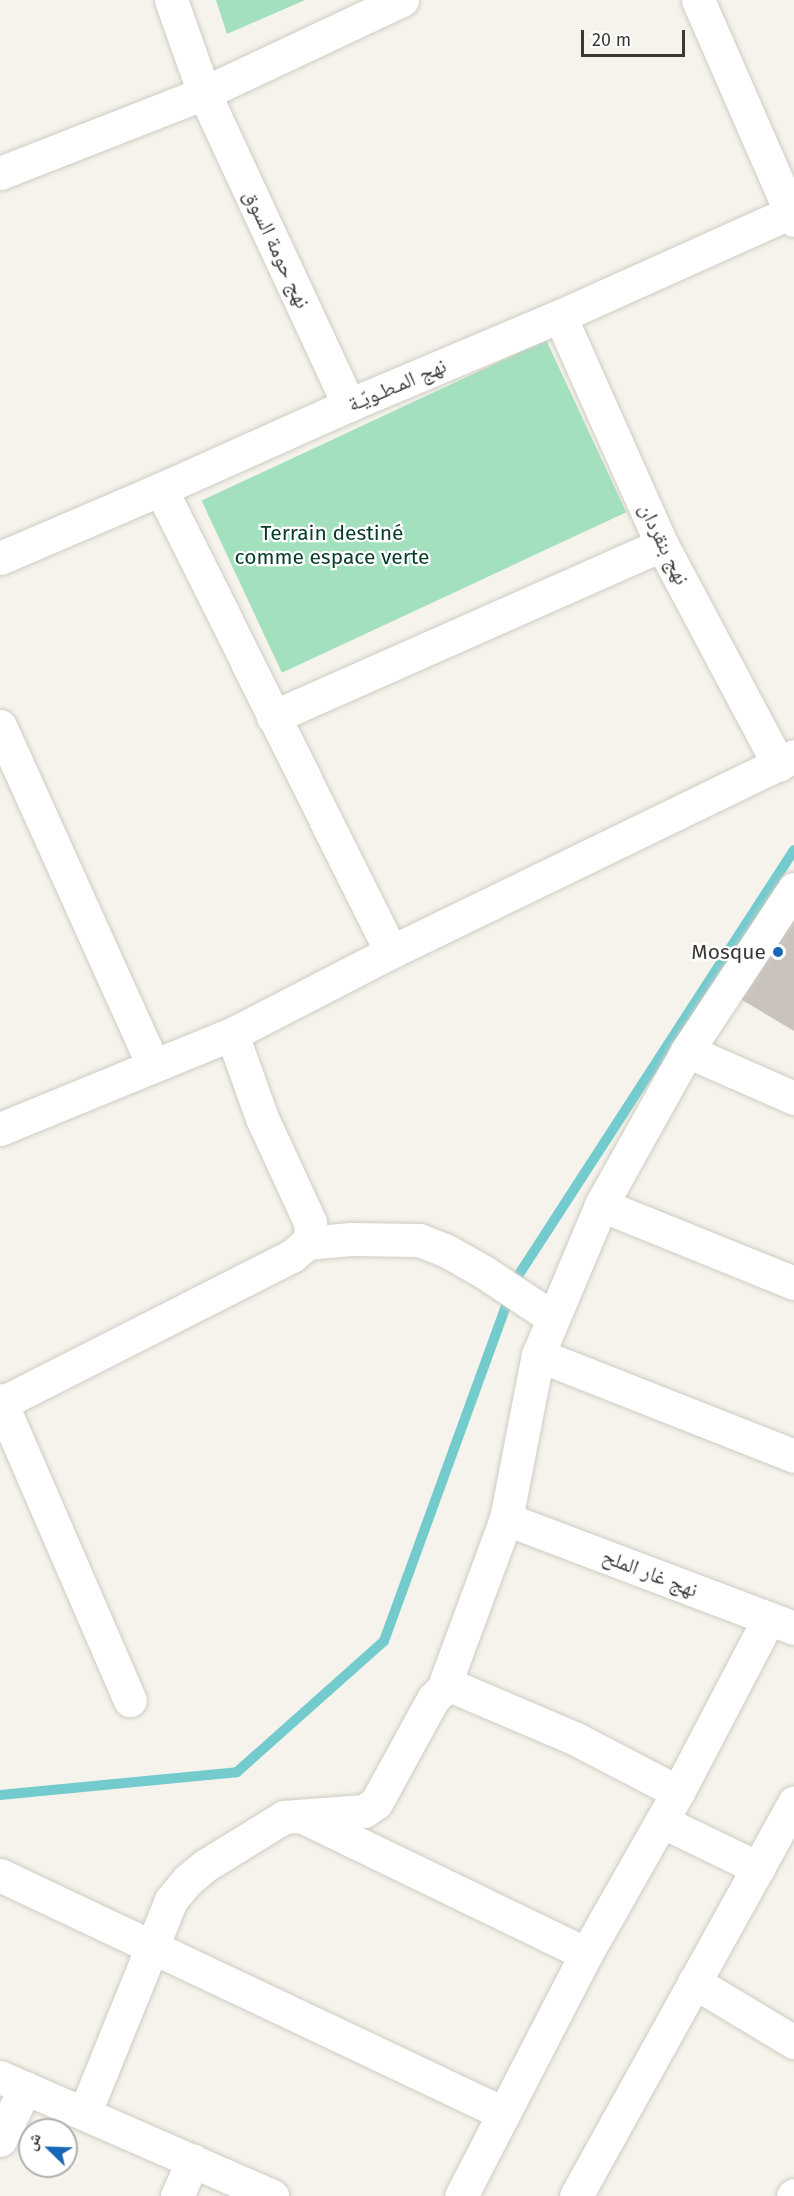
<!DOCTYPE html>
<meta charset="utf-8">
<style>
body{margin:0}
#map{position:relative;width:794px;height:2196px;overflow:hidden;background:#f5f3eb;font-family:"Fira Sans","Noto Naskh Arabic",sans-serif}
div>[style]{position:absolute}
.green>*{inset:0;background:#a2e0be;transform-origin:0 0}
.stream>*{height:10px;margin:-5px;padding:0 5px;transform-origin:5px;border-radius:5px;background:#74cbce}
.building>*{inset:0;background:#cac3bd}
.roads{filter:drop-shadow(0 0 2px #ceccc3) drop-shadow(0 0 2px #ceccc3)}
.minor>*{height:33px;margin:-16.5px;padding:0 16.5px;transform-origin:16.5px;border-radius:16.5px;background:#fff}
.dots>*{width:16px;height:16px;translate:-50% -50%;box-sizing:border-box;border:3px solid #fff;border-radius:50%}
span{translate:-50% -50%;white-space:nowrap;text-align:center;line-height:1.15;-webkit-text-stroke:4.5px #fff;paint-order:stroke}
.street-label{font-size:21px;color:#3a3936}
.park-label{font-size:21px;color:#043c26}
.poi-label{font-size:21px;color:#3a3936}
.right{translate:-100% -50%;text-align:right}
.north{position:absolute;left:18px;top:2118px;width:60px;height:60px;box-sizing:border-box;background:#fff;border:2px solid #b0b0af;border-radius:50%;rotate:293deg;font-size:16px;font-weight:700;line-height:24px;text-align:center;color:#3a3936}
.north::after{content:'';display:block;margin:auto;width:21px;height:27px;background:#1867b6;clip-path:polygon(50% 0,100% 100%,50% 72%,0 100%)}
.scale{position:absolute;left:581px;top:30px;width:104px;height:27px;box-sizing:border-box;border:3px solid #3a3936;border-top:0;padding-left:8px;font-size:18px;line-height:21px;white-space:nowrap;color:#3a3936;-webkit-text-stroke:4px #fff;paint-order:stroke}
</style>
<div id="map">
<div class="green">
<div style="clip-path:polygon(216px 0,305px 0,227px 34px)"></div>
<div style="left:546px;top:340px;width:190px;height:380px;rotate:65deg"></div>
</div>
<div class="stream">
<div style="left:0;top:1795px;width:238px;rotate:-5.5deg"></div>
<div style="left:237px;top:1772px;width:197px;rotate:-41.7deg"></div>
<div style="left:384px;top:1641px;width:385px;rotate:-70deg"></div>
<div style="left:516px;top:1279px;width:511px;rotate:-57.06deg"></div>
</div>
<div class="building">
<div style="clip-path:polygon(794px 910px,794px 1031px,732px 994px)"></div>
</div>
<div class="roads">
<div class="minor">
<div style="left:171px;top:0;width:99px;rotate:70.5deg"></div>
<div style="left:204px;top:93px;width:344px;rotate:65.1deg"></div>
<div style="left:698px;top:0;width:240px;rotate:66.4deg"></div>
<div style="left:0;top:173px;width:219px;rotate:-21.4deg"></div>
<div style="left:204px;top:93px;width:219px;rotate:-25.2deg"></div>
<div style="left:560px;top:316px;width:251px;rotate:66deg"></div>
<div style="left:662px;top:545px;width:249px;rotate:62deg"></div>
<div style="left:161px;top:489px;width:517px;rotate:63.58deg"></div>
<div style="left:0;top:558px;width:175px;rotate:-23.2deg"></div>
<div style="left:161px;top:489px;width:206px;rotate:-24.1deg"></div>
<div style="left:349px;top:405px;width:229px;rotate:-22.9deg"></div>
<div style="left:560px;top:316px;width:256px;rotate:-24.2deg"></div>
<div style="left:273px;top:717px;width:425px;rotate:-23.9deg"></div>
<div style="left:0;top:726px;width:372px;rotate:65.7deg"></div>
<div style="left:687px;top:1051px;width:117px;rotate:23.7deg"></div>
<div style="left:0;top:1129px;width:251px;rotate:-22.3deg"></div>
<div style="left:232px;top:1034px;width:179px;rotate:-27.3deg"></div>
<div style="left:391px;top:952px;width:448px;rotate:-25.9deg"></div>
<div style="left:601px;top:1205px;width:208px;rotate:22deg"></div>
<div style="left:307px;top:1243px;width:44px;rotate:-5.2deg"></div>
<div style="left:351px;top:1239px;width:68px;rotate:0.8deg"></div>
<div style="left:419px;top:1240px;width:28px;rotate:21deg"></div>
<div style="left:445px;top:1250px;width:45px;rotate:29.4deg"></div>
<div style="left:484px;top:1272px;width:83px;rotate:33.7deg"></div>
<div style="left:538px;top:1355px;width:275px;rotate:21.5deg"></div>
<div style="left:0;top:1400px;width:327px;rotate:66.6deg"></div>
<div style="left:0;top:1404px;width:327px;rotate:-26.9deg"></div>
<div style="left:292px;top:1256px;width:20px;rotate:-41deg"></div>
<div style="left:307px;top:1243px;width:12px;rotate:-70deg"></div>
<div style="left:311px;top:1232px;width:10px;rotate:-96deg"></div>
<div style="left:310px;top:1222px;width:115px;rotate:-114.8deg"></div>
<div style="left:262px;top:1118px;width:89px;rotate:-109.7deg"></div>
<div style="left:506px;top:1519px;width:308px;rotate:20.7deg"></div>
<div style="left:443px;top:1689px;width:181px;rotate:-69.7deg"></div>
<div style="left:506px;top:1519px;width:167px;rotate:-79deg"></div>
<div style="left:538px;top:1355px;width:163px;rotate:-67.2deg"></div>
<div style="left:601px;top:1205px;width:176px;rotate:-60.8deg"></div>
<div style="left:687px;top:1051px;width:194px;rotate:-56.6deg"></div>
<div style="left:678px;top:1792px;width:196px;rotate:-62.4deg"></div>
<div style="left:303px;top:1817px;width:314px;rotate:25.8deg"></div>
<div style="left:663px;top:1822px;width:106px;rotate:25.8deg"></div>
<div style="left:0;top:1875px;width:556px;rotate:25.32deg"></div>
<div style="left:694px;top:1982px;width:117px;rotate:31deg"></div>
<div style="left:0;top:2077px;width:297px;rotate:23.6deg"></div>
<div style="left:85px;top:2112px;width:229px;rotate:-67.9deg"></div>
<div style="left:171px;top:1900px;width:26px;rotate:-50deg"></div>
<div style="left:188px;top:1880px;width:23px;rotate:-40deg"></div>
<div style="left:206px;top:1865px;width:92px;rotate:-31.6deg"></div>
<div style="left:284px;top:1817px;width:80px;rotate:-4.3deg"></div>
<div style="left:364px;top:1811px;width:14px;rotate:-34deg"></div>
<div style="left:376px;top:1803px;width:119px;rotate:-61.3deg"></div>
<div style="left:433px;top:1699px;width:14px;rotate:-45deg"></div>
<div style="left:443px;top:1689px;width:9px;rotate:-18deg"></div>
<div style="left:452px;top:1686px;width:135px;rotate:23.1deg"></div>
<div style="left:576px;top:1739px;width:115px;rotate:27.5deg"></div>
<div style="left:678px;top:1792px;width:186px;rotate:119.6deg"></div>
<div style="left:586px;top:1954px;width:272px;rotate:117.3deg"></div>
<div style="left:0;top:2140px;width:58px;rotate:-64.3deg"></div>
<div style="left:177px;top:2196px;width:39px;rotate:-66deg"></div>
<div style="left:576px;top:2196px;width:450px;rotate:-61deg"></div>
<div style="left:793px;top:2196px;width:1px;rotate:-45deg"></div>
</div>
</div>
<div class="dots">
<div style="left:778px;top:952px;background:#1867b6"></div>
</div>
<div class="street-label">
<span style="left:277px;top:249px;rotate:65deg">نهج حومة السوق</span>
<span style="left:397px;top:385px;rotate:-23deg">نهج المـطـويّـة</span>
<span style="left:664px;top:544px;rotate:64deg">نهج بنقردان</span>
<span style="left:650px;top:1573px;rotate:21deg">نهج غار الملح</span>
</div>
<div class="park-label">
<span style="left:332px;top:545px">Terrain destiné<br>comme espace verte</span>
</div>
<div class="poi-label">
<span class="right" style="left:766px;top:952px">Mosque</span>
</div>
<div class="north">ش</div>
<div class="scale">20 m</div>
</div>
